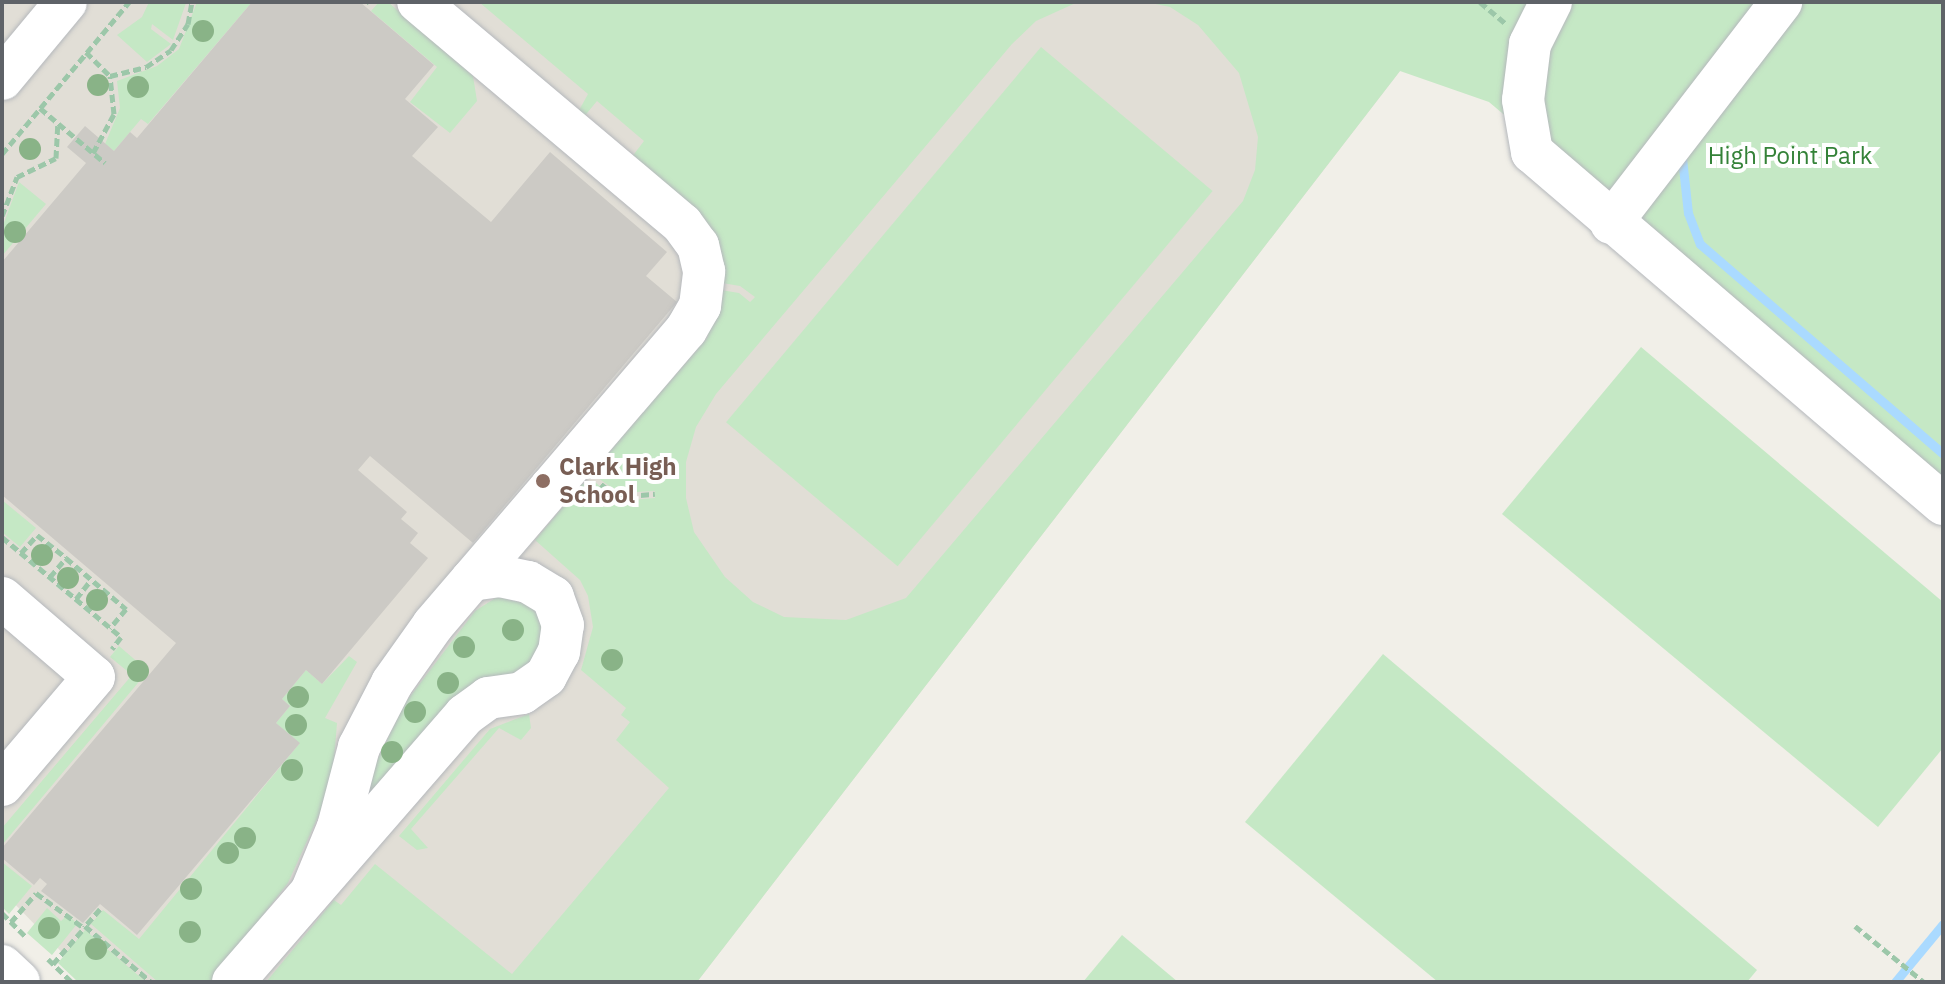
<!DOCTYPE html>
<style>
body{margin:0}
#map{position:relative;width:1945px;height:984px;overflow:hidden;background:#f1efe8;font-family:"IBM Plex Sans",sans-serif}
div>[style]{position:absolute}
.education>*{inset:0;background:#e1ded6}
.green>*{inset:0;background:#c5e8c5;transform-origin:0 0}
.stream>*{height:9px;margin:-4.5px;padding:0 4.5px;transform-origin:4.5px;border-radius:4.5px;background:#aadaff}
.building>*{inset:0;background:#cccac5}
.path>*{height:5px;margin-top:-2.5px;transform-origin:0;background:repeating-linear-gradient(90deg,#9cc7a9 0 8px,transparent 0 12px)}
.roads{filter:drop-shadow(0 0 2px #b5b8bc) drop-shadow(0 0 2px #b5b8bc)}
.minor>*{height:42px;margin:-21px;padding:0 21px;transform-origin:21px;border-radius:21px;background:#fff}
.trees>*{width:22px;height:22px;margin:-11px;border-radius:50%;background:#89b387}
.dots>*{width:22px;height:22px;translate:-50% -50%;box-sizing:border-box;border:4px solid #fff;border-radius:50%}
span{translate:-50% -50%;white-space:nowrap;text-align:center;line-height:1.15;-webkit-text-stroke:8px #fff;paint-order:stroke}
.park-label{font-size:24px;color:#348238}
.education-label{font-size:24px;color:#785e54;font-weight:700}
.left{translate:0 -50%;text-align:left}
.frame{position:absolute;inset:0;border:4px solid #5f6368;pointer-events:none}
</style>
<div id="map">
<div class="education">
<div style="clip-path:polygon(2px 2px,1316px 2px,1400px 71px,697px 982px,91px 982px,2px 891px)"></div>
</div>
<div class="green">
<div style="clip-path:polygon(149px 2px,186px 3px,173px 40px,152px 24px,151px 29px,171px 44px,147px 62px,117px 35px,142px 17px)"></div>
<div style="clip-path:polygon(197px 2px,252px 2px,148px 124px,141px 119px,114px 151px,105px 144px,120px 108px,117px 81px,157px 66px,179px 49px)"></div>
<div style="clip-path:polygon(379px 2px,388px 2px,473px 76px,477px 101px,450px 133px,410px 102px,437px 67px,371px 11px)"></div>
<div style="clip-path:polygon(479px 2px,1078px 2px,1036px 21px,1012px 44px,716px 394px,696px 427px,686px 462px,686px 498px,694px 532px,725px 577px,753px 602px,784px 617px,846px 620px,906px 598px,1243px 201px,1255px 170px,1258px 137px,1239px 73px,1198px 25px,1170px 7px,1146px 2px,1943px 2px,1943px 485px,1489px 102px,1400px 71px,697px 982px,266px 982px,334px 900px,341px 905px,375px 864px,512px 974px,669px 788px,616px 740px,630px 722px,621px 715px,626px 708px,581px 670px,593px 627px,588px 596px,580px 580px,535px 540px,582px 484px,595px 482px,617px 501px,655px 498px,655px 491px,619px 493px,598px 478px,597px 466px,707px 338px,721px 290px,739px 293px,750px 302px,755px 297px,740px 286px,722px 283px,631px 158px,644px 141px,597px 101px,583px 118px,577px 114px,588px 94px)"></div>
<div style="left:1041px;top:47px;width:224px;height:490px;rotate:40deg"></div>
<div style="clip-path:polygon(19px 182px,46px 204px,2px 256px,2px 228px)"></div>
<div style="clip-path:polygon(1641px 347px,1943px 602px,1943px 748px,1878px 827px,1502px 514px)"></div>
<div style="clip-path:polygon(2px 500px,36px 528px,20px 547px,2px 532px)"></div>
<div style="clip-path:polygon(497px 597px,535px 606px,542px 617px,544px 651px,366px 799px,371px 773px,405px 703px,475px 611px)"></div>
<div style="clip-path:polygon(119px 646px,148px 671px,2px 845px,2px 828px,132px 675px,110px 657px)"></div>
<div style="clip-path:polygon(1383px 654px,1757px 970px,1747px 982px,1438px 982px,1245px 822px)"></div>
<div style="clip-path:polygon(349px 656px,357px 662px,325px 718px,337px 723px,332px 786px,288px 883px,211px 982px,158px 982px,91px 924px,103px 910px,139px 939px,299px 744px,276px 723px,290px 706px,282px 699px,306px 670px,322px 684px)"></div>
<div style="clip-path:polygon(529px 714px,531px 728px,521px 740px,499px 728px,411px 829px,428px 848px,417px 850px,399px 836px,490px 729px)"></div>
<div style="clip-path:polygon(2px 862px,32px 886px,9px 914px,2px 907px)"></div>
<div style="clip-path:polygon(47px 908px,61px 921px,68px 914px,77px 924px,52px 955px,27px 933px)"></div>
<div style="clip-path:polygon(85px 930px,146px 982px,78px 982px,58px 963px)"></div>
<div style="clip-path:polygon(1122px 935px,1178px 982px,1083px 982px)"></div>
</div>
<div class="stream">
<div style="left:1682px;top:158px;width:55px;rotate:83.8deg"></div>
<div style="left:1688px;top:213px;width:33px;rotate:69deg"></div>
<div style="left:1700px;top:244px;width:321px;rotate:40.8deg"></div>
<div style="left:1895px;top:982px;width:75px;rotate:-50.4deg"></div>
</div>
<div class="building">
<div style="clip-path:polygon(252px 2px,360px 2px,434px 65px,405px 99px,438px 127px,412px 156px,491px 222px,550px 152px,667px 252px,646px 276px,677px 302px,473px 543px,370px 456px,358px 470px,407px 512px,401px 519px,418px 533px,410px 543px,428px 558px,322px 684px,306px 670px,282px 699px,290px 706px,276px 723px,300px 743px,137px 935px,100px 904px,83px 923px,41px 891px,47px 884px,40px 878px,34px 885px,2px 858px,2px 848px,176px 643px,2px 495px,2px 262px,86px 163px,67px 147px,85px 126px,114px 151px,130px 132px,137px 138px)"></div>
</div>
<div class="path">
<div style="left:1480px;top:2px;width:33px;rotate:40deg"></div>
<div style="left:366px;top:3px;width:1px;rotate:-45deg"></div>
<div style="left:86px;top:52px;width:34px;rotate:45deg"></div>
<div style="left:40px;top:108px;width:85px;rotate:40.2deg"></div>
<div style="left:93px;top:153px;width:44px;rotate:-61.7deg"></div>
<div style="left:114px;top:114px;width:38px;rotate:-96deg"></div>
<div style="left:110px;top:76px;width:37px;rotate:-14deg"></div>
<div style="left:146px;top:67px;width:30px;rotate:-34deg"></div>
<div style="left:171px;top:50px;width:31px;rotate:-57deg"></div>
<div style="left:188px;top:24px;width:22px;rotate:-80deg"></div>
<div style="left:2px;top:154px;width:198px;rotate:-50.1deg"></div>
<div style="left:2px;top:216px;width:42px;rotate:-69deg"></div>
<div style="left:17px;top:177px;width:43px;rotate:-26deg"></div>
<div style="left:56px;top:158px;width:35px;rotate:-87deg"></div>
<div style="left:601px;top:484px;width:21px;rotate:39deg"></div>
<div style="left:617px;top:497px;width:38px;rotate:-5deg"></div>
<div style="left:2px;top:537px;width:155px;rotate:40deg"></div>
<div style="left:121px;top:637px;width:15px;rotate:127deg"></div>
<div style="left:21px;top:553px;width:24px;rotate:-48deg"></div>
<div style="left:37px;top:535px;width:37px;rotate:38deg"></div>
<div style="left:66px;top:558px;width:79px;rotate:40.4deg"></div>
<div style="left:126px;top:609px;width:25px;rotate:130deg"></div>
<div style="left:50px;top:577px;width:25px;rotate:-50deg"></div>
<div style="left:76px;top:599px;width:24px;rotate:-52deg"></div>
<div style="left:100px;top:909px;width:23px;rotate:131deg"></div>
<div style="left:85px;top:926px;width:87px;rotate:40.3deg"></div>
<div style="left:2px;top:913px;width:35px;rotate:45deg"></div>
<div style="left:11px;top:922px;width:38px;rotate:-49deg"></div>
<div style="left:36px;top:893px;width:59px;rotate:36.1deg"></div>
<div style="left:1855px;top:926px;width:89px;rotate:39.1deg"></div>
<div style="left:48px;top:959px;width:33px;rotate:44deg"></div>
<div style="left:53px;top:964px;width:49px;rotate:-49.1deg"></div>
</div>
<div class="roads">
<div class="minor">
<div style="left:1551px;top:2px;width:47px;rotate:116.6deg"></div>
<div style="left:1530px;top:44px;width:56px;rotate:97.1deg"></div>
<div style="left:1523px;top:100px;width:53px;rotate:80.2deg"></div>
<div style="left:1532px;top:152px;width:541px;rotate:40.58deg"></div>
<div style="left:2px;top:79px;width:100px;rotate:-50.3deg"></div>
<div style="left:1611px;top:223px;width:279px;rotate:-52.4deg"></div>
<div style="left:2px;top:598px;width:121px;rotate:40.7deg"></div>
<div style="left:94px;top:677px;width:142px;rotate:130.4deg"></div>
<div style="left:312px;top:890px;width:68px;rotate:-67.6deg"></div>
<div style="left:338px;top:827px;width:83px;rotate:-75.3deg"></div>
<div style="left:359px;top:747px;width:72px;rotate:-62.7deg"></div>
<div style="left:392px;top:683px;width:71px;rotate:-54.7deg"></div>
<div style="left:433px;top:625px;width:389px;rotate:-49.4deg"></div>
<div style="left:686px;top:330px;width:28px;rotate:-60deg"></div>
<div style="left:700px;top:306px;width:35px;rotate:-83deg"></div>
<div style="left:704px;top:271px;width:26px;rotate:-103deg"></div>
<div style="left:698px;top:246px;width:27px;rotate:-126deg"></div>
<div style="left:682px;top:224px;width:345px;rotate:-139.9deg"></div>
<div style="left:2px;top:966px;width:23px;rotate:43deg"></div>
<div style="left:233px;top:982px;width:354px;rotate:-49deg"></div>
<div style="left:465px;top:715px;width:29px;rotate:-36deg"></div>
<div style="left:488px;top:698px;width:34px;rotate:-8deg"></div>
<div style="left:522px;top:693px;width:29px;rotate:-35deg"></div>
<div style="left:546px;top:676px;width:27px;rotate:-62deg"></div>
<div style="left:559px;top:652px;width:27px;rotate:-82deg"></div>
<div style="left:563px;top:625px;width:30px;rotate:-110deg"></div>
<div style="left:553px;top:597px;width:29px;rotate:-149deg"></div>
<div style="left:528px;top:582px;width:29px;rotate:-168deg"></div>
<div style="left:500px;top:576px;width:29px;rotate:172deg"></div>
</div>
</div>
<div class="trees">
<div style="left:203px;top:31px"></div>
<div style="left:98px;top:85px"></div>
<div style="left:138px;top:87px"></div>
<div style="left:30px;top:149px"></div>
<div style="left:15px;top:232px"></div>
<div style="left:42px;top:555px"></div>
<div style="left:68px;top:578px"></div>
<div style="left:97px;top:600px"></div>
<div style="left:513px;top:630px"></div>
<div style="left:464px;top:647px"></div>
<div style="left:612px;top:660px"></div>
<div style="left:138px;top:671px"></div>
<div style="left:448px;top:683px"></div>
<div style="left:298px;top:697px"></div>
<div style="left:415px;top:712px"></div>
<div style="left:296px;top:725px"></div>
<div style="left:392px;top:752px"></div>
<div style="left:292px;top:770px"></div>
<div style="left:245px;top:838px"></div>
<div style="left:228px;top:853px"></div>
<div style="left:191px;top:889px"></div>
<div style="left:49px;top:928px"></div>
<div style="left:190px;top:932px"></div>
<div style="left:96px;top:949px"></div>
</div>
<div class="dots">
<div style="left:543px;top:481px;background:#8d6e63"></div>
</div>
<div class="park-label">
<span style="left:1790px;top:156px">High Point Park</span>
</div>
<div class="education-label">
<span class="left" style="left:559px;top:481px">Clark High<br>School</span>
</div>
<div class="frame"></div>
</div>
